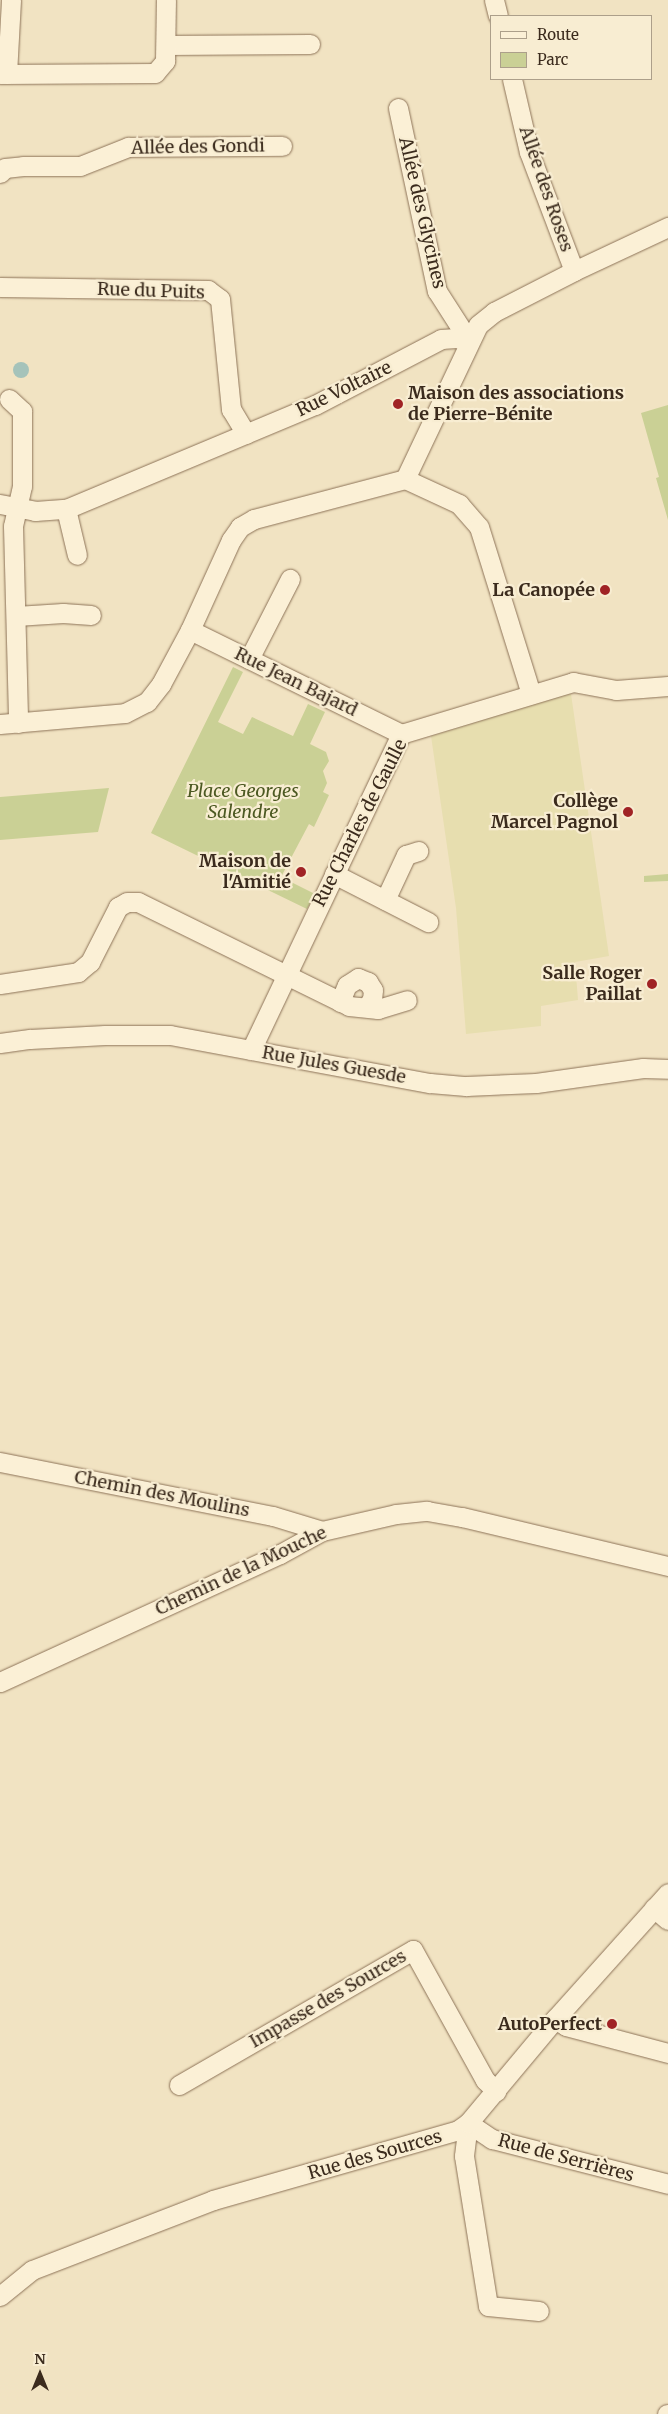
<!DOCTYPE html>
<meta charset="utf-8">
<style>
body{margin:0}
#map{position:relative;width:668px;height:2414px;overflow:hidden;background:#f1e3c2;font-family:Merriweather,serif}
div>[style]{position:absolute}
.farmland>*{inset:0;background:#e7deaf}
.green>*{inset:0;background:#cad095}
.water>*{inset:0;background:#a5c3ba}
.round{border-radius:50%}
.roads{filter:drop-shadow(0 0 1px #8d7358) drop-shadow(0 0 1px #8d7358)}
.minor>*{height:19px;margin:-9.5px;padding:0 9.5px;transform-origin:9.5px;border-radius:9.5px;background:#fbf0d6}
.dots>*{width:14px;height:14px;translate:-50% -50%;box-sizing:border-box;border:2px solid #f8edd2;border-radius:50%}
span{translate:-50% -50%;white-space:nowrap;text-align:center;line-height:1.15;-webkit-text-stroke:4.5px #f8edd2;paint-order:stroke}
.street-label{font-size:18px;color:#3b2b1d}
.poi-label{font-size:18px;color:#3b2b1d;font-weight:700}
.left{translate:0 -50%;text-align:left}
.right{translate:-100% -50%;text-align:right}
.park-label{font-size:18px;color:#4c5922;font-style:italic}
.legend{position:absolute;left:490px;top:15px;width:162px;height:65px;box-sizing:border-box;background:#f8edd2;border:1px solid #ac9f8a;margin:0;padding:6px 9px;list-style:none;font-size:15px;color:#3b2b1d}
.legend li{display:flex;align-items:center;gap:10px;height:25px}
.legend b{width:25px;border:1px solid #ac9f8a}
.north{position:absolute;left:15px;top:2349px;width:50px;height:50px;-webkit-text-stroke:4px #f8edd2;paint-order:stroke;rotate:0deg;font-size:14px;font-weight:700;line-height:20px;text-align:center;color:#3b2b1d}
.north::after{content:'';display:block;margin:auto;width:18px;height:22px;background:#3b2b1d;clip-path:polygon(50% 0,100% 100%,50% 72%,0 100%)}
</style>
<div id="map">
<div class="farmland">
<div style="clip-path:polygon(571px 694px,609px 956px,575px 962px,578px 1000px,541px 1006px,541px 1026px,466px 1034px,456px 908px,431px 736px,562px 695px)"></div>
</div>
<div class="green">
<div style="clip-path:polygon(668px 405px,668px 520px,656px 478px,659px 477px,641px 413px)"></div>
<div style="clip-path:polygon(233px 667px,243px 672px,218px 722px,243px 734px,252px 717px,293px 736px,308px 704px,325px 712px,310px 744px,326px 752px,329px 761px,323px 771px,327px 783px,323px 792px,329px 795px,314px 827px,309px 824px,281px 877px,315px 894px,307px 909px,151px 833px)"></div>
<div style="clip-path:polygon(109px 788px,98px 832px,0 840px,0 797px)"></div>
<div style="clip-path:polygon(668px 874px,668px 881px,644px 882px,644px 876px)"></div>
</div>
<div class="water">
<div class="round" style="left:13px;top:362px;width:16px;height:16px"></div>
</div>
<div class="roads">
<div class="minor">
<div style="left:494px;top:0;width:16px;rotate:76deg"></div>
<div style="left:166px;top:45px;width:144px;rotate:-0.4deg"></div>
<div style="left:0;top:74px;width:155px;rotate:-0.4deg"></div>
<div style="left:155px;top:73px;width:16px;rotate:-50deg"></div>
<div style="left:165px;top:61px;width:61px;rotate:-89.1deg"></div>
<div style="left:7px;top:74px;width:74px;rotate:-86.9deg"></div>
<div style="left:512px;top:79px;width:75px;rotate:76.9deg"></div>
<div style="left:529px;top:152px;width:127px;rotate:69.3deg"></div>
<div style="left:398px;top:108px;width:187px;rotate:78deg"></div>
<div style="left:437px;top:291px;width:59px;rotate:57.4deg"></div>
<div style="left:0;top:173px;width:7px;rotate:-45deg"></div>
<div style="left:5px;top:168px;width:18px;rotate:-6deg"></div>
<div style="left:23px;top:166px;width:57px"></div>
<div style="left:80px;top:166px;width:52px;rotate:-21.6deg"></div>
<div style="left:128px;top:147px;width:154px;rotate:-0.4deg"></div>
<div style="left:0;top:287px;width:208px;rotate:0.8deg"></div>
<div style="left:208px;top:290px;width:15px;rotate:37deg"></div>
<div style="left:220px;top:299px;width:111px;rotate:84.3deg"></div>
<div style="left:231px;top:409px;width:29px;rotate:59deg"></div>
<div style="left:9px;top:399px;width:18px;rotate:43deg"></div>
<div style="left:22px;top:411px;width:75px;rotate:90deg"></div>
<div style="left:22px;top:486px;width:41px;rotate:102.7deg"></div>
<div style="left:13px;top:526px;width:197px;rotate:88.5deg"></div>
<div style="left:405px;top:479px;width:170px;rotate:-64.6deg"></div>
<div style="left:478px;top:325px;width:21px;rotate:-39deg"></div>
<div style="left:494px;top:312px;width:90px;rotate:-27.1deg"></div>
<div style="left:574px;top:271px;width:104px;rotate:-25.1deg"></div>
<div style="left:405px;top:479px;width:60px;rotate:24.8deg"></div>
<div style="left:459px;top:504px;width:30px;rotate:49deg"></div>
<div style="left:479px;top:527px;width:175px;rotate:72.7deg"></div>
<div style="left:0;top:504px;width:36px;rotate:11deg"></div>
<div style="left:35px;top:511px;width:31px;rotate:-4deg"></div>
<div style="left:66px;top:509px;width:270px;rotate:-22.7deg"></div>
<div style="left:315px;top:405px;width:142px;rotate:-27.6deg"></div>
<div style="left:441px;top:339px;width:15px;rotate:-4deg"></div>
<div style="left:456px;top:338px;width:13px;rotate:13deg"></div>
<div style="left:66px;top:509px;width:47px;rotate:76.6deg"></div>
<div style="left:16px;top:616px;width:47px;rotate:-3.7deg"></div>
<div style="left:63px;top:613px;width:28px;rotate:4deg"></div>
<div style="left:190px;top:630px;width:235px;rotate:26.2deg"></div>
<div style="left:249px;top:659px;width:90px;rotate:-62.9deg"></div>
<div style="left:0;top:724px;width:125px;rotate:-5deg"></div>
<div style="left:125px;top:713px;width:25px;rotate:-27deg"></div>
<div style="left:147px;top:702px;width:23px;rotate:-52deg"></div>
<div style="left:161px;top:684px;width:61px;rotate:-61.8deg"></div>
<div style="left:190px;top:630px;width:99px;rotate:-65.5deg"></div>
<div style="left:231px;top:540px;width:16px;rotate:-55deg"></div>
<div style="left:240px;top:527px;width:16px;rotate:-30deg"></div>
<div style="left:254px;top:519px;width:156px;rotate:-14.8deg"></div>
<div style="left:334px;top:874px;width:106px;rotate:27.1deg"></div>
<div style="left:385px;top:900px;width:50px;rotate:-65deg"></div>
<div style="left:406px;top:855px;width:13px;rotate:-18deg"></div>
<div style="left:0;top:984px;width:79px;rotate:-8.7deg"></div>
<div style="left:78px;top:972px;width:16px;rotate:-40deg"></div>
<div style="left:90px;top:962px;width:62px;rotate:-63deg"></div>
<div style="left:118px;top:907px;width:10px;rotate:-29deg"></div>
<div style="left:127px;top:902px;width:11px"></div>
<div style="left:138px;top:902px;width:235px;rotate:26.2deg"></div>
<div style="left:349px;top:1006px;width:29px;rotate:6deg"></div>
<div style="left:378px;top:1009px;width:30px;rotate:-17deg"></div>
<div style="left:340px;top:1002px;width:18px;rotate:-68deg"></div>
<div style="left:347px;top:985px;width:13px;rotate:-32deg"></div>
<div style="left:358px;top:978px;width:11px;rotate:22deg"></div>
<div style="left:368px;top:982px;width:9px;rotate:58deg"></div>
<div style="left:373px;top:990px;width:10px;rotate:96deg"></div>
<div style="left:372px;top:1000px;width:9px;rotate:131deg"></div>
<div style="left:0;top:1043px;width:30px;rotate:-8deg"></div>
<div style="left:30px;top:1039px;width:75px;rotate:-3.1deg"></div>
<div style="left:105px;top:1035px;width:65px"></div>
<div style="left:170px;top:1035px;width:264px;rotate:10.5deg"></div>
<div style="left:430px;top:1083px;width:36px;rotate:5deg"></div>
<div style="left:466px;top:1086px;width:70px;rotate:-2.5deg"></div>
<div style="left:536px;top:1083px;width:108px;rotate:-8deg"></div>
<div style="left:643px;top:1068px;width:25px;rotate:2deg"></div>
<div style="left:251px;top:1050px;width:350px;rotate:-64.6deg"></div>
<div style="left:401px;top:734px;width:180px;rotate:-16.8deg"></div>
<div style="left:573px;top:682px;width:44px;rotate:10.5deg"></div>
<div style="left:616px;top:690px;width:52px;rotate:-4.4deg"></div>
<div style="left:0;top:1462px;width:278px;rotate:11.2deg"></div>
<div style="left:273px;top:1516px;width:51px;rotate:17deg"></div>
<div style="left:0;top:1682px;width:308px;rotate:-24.6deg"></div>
<div style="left:280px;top:1554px;width:48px;rotate:-28.7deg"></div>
<div style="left:322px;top:1531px;width:76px;rotate:-12.9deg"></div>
<div style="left:396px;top:1514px;width:31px;rotate:-6deg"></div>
<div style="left:427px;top:1511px;width:36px;rotate:10deg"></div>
<div style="left:462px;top:1517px;width:212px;rotate:13.4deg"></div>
<div style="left:654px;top:1908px;width:18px;rotate:41deg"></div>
<div style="left:555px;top:2019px;width:13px;rotate:32deg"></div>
<div style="left:566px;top:2026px;width:106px;rotate:14.8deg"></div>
<div style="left:179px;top:2085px;width:270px;rotate:-30deg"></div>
<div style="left:413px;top:1950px;width:149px;rotate:61deg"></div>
<div style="left:485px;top:2080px;width:16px;rotate:45deg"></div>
<div style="left:468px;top:2123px;width:33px;rotate:97deg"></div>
<div style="left:464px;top:2156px;width:152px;rotate:80.9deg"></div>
<div style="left:488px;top:2306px;width:51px;rotate:5.6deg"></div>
<div style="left:468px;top:2123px;width:29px;rotate:34deg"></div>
<div style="left:492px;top:2139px;width:182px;rotate:14.3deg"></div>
<div style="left:0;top:2296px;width:41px;rotate:-39.1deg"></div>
<div style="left:32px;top:2270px;width:194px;rotate:-21.1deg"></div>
<div style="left:213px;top:2200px;width:255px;rotate:-15.9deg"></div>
<div style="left:458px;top:2130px;width:12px;rotate:-35deg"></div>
<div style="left:468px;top:2123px;width:136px;rotate:-50.1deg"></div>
<div style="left:555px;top:2019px;width:169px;rotate:-48.1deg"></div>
<div style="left:667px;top:2414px;width:1px"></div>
</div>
</div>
<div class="dots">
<div style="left:398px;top:404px;background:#a02325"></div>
<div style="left:605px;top:590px;background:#a02325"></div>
<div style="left:628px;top:812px;background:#a02325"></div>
<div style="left:301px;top:872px;background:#a02325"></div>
<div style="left:652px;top:984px;background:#a02325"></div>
<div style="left:612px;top:2024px;background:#a02325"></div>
</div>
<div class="street-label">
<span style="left:198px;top:147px;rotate:-1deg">Allée des Gondi</span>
<span style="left:546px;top:189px;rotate:71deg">Allée des Roses</span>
<span style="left:422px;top:213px;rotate:77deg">Allée des Glycines</span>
<span style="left:151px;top:291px;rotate:2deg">Rue du Puits</span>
<span style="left:344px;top:389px;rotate:-26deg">Rue Voltaire</span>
<span style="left:296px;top:682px;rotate:26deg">Rue Jean Bajard</span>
<span style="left:360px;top:823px;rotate:-63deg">Rue Charles de Gaulle</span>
<span style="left:334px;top:1065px;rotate:10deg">Rue Jules Guesde</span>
<span style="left:162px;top:1494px;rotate:11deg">Chemin des Moulins</span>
<span style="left:241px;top:1571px;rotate:-25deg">Chemin de la Mouche</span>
<span style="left:328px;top:1999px;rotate:-30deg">Impasse des Sources</span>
<span style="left:375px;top:2155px;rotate:-16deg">Rue des Sources</span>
<span style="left:566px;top:2158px;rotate:15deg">Rue de Serrières</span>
</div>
<div class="poi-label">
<span class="left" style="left:408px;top:404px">Maison des associations<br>de Pierre-Bénite</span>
<span class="right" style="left:595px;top:590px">La Canopée</span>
<span class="right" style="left:618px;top:812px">Collège<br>Marcel Pagnol</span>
<span class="right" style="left:291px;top:872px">Maison de<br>l'Amitié</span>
<span class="right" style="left:642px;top:984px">Salle Roger<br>Paillat</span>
<span class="right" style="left:602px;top:2024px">AutoPerfect</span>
</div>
<div class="park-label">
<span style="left:243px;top:802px">Place Georges<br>Salendre</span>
</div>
<ul class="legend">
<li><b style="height:6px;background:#fbf0d6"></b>Route</li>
<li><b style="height:14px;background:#cad095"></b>Parc</li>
</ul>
<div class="north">N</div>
</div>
